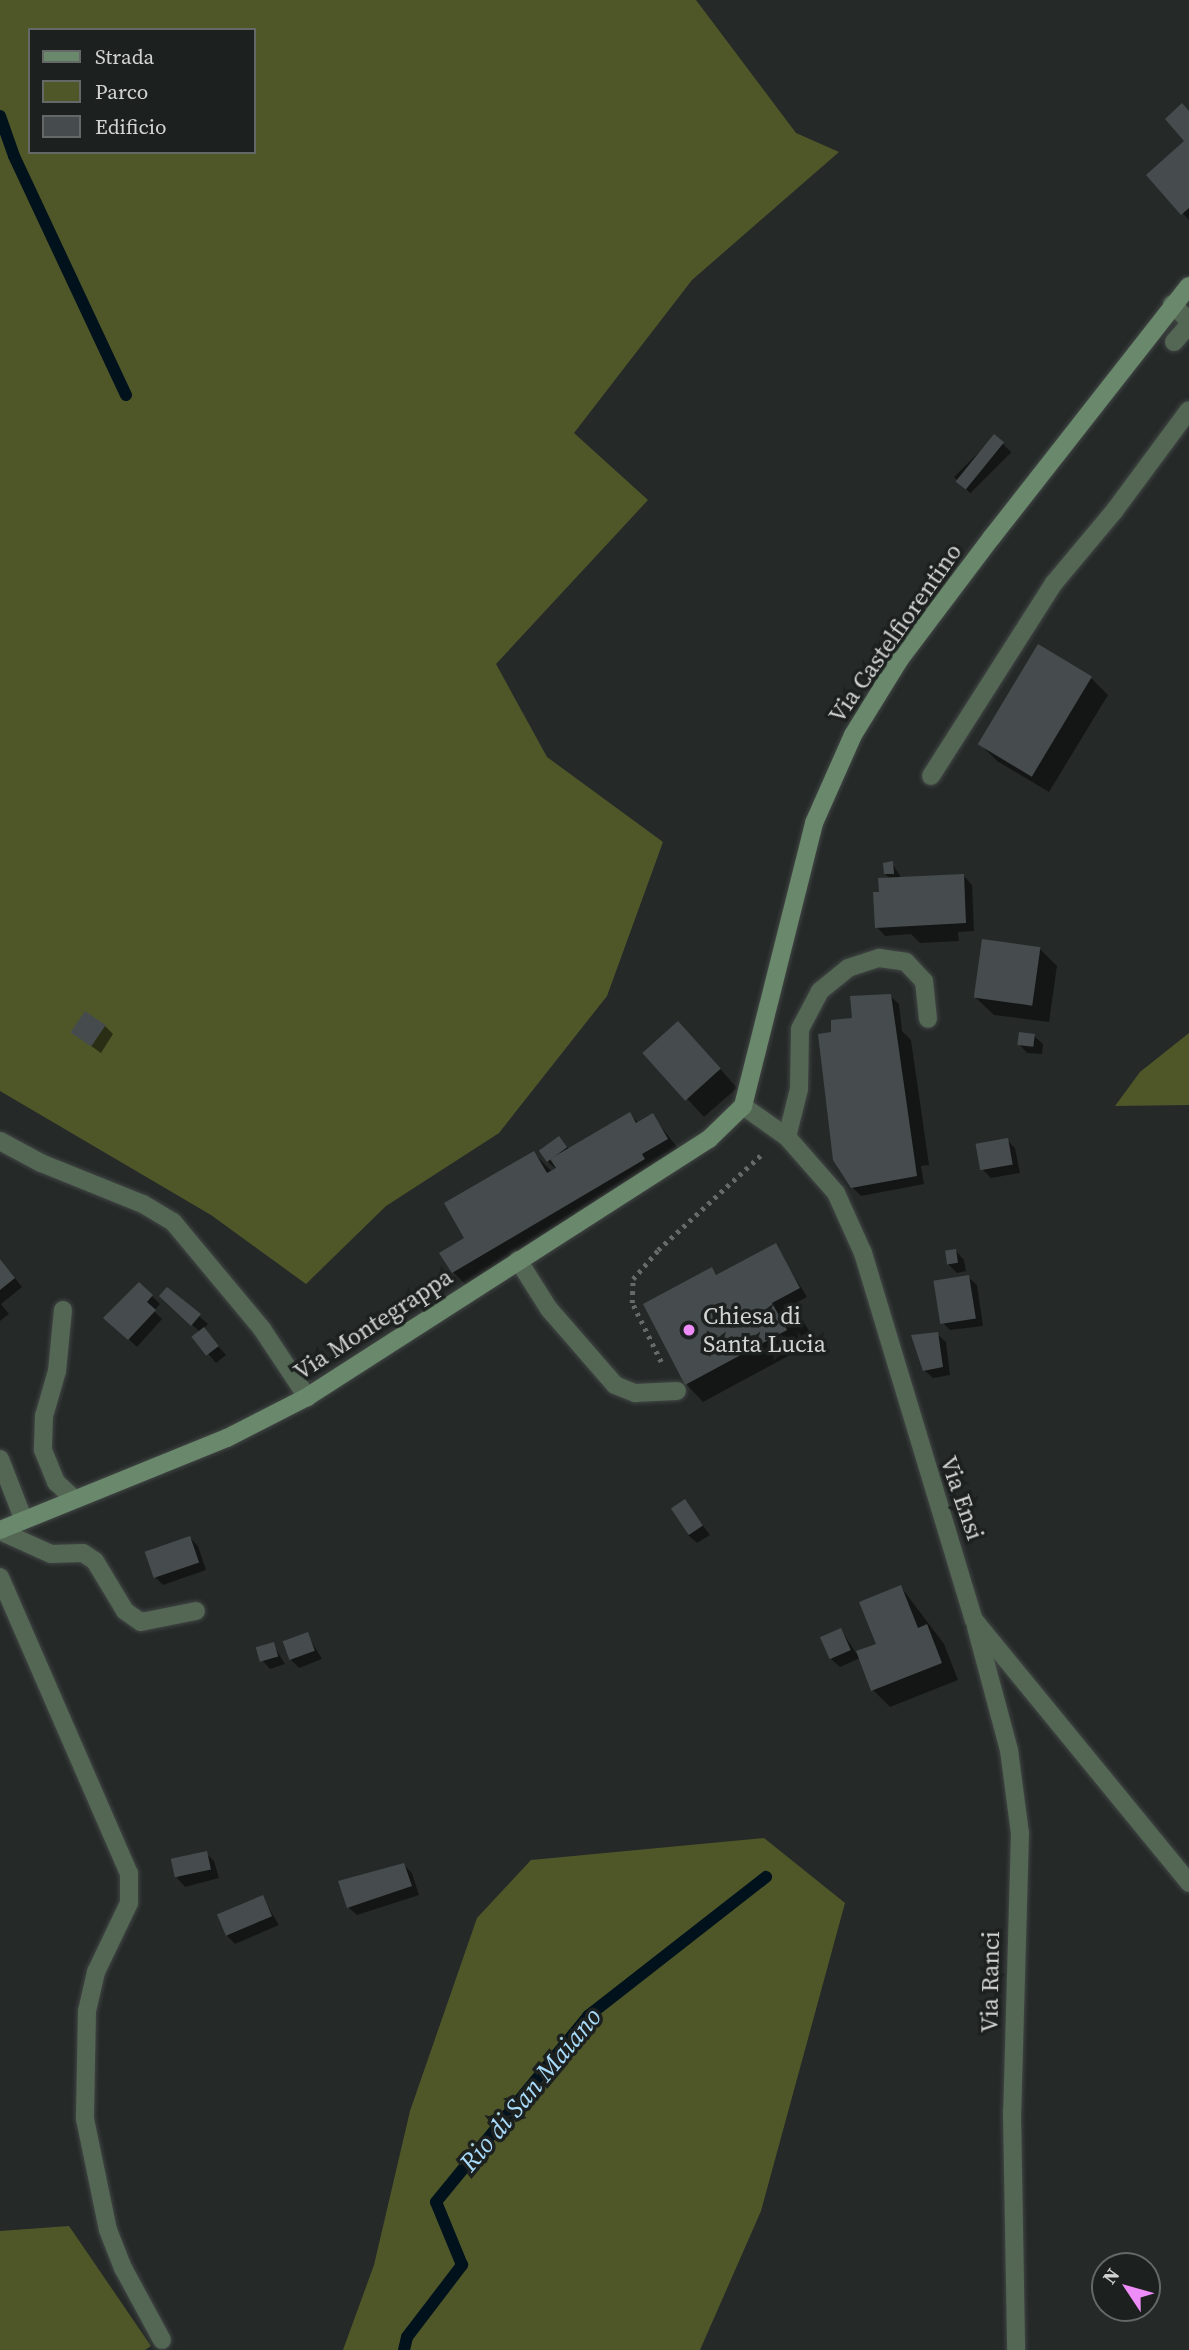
<!DOCTYPE html>
<style>
body{margin:0}
#map{position:relative;width:1189px;height:2350px;overflow:hidden;background:#252a29;font-family:"Source Serif 4",serif}
div>[style]{position:absolute}
.green>*{inset:0;background:#4f5729}
.shadow>*{inset:0;background:#0007;transform-origin:0 0}
.stream>*{height:12px;margin:-6px;padding:0 6px;transform-origin:6px;border-radius:6px;background:#01121c}
.building>*{inset:0;background:#464c4d;transform-origin:0 0}
.path>*{height:4.5px;margin-top:-2.25px;transform-origin:0;background:repeating-linear-gradient(90deg,#666b6a 0 3.5px,transparent 0 8.5px)}
.roads{filter:drop-shadow(0 0 2px #414544) drop-shadow(0 0 2px #414544)}
.lane>*{height:18px;margin:-9px;padding:0 9px;transform-origin:9px;border-radius:9px;background:#536754}
.street>*{height:18px;margin:-9px;padding:0 9px;transform-origin:9px;border-radius:9px;background:#536754}
.secondary>*{height:18px;margin:-9px;padding:0 9px;transform-origin:9px;border-radius:9px;background:#6a896c}
.dots>*{width:19px;height:19px;translate:-50% -50%;box-sizing:border-box;border:4px solid #1c201f;border-radius:50%}
span{translate:-50% -50%;white-space:nowrap;text-align:center;line-height:1.15;-webkit-text-stroke:7px #1c201f;paint-order:stroke}
.street-label{font-size:24px;color:#d1d4d3}
.poi-label{font-size:24px;color:#d1d4d3}
.left{translate:0 -50%;text-align:left}
.water-label{font-size:26px;color:#a8dbfa;font-style:italic}
.legend{position:absolute;left:28px;top:28px;width:228px;height:126px;box-sizing:border-box;background:#1c201f;border:2px solid #646867;margin:0;padding:9px 12px;list-style:none;font-size:21px;color:#d1d4d3}
.legend li{display:flex;align-items:center;gap:14px;height:35px}
.legend b{width:35px;border:2px solid #646867}
.north{position:absolute;left:1091px;top:2252px;width:70px;height:70px;box-sizing:border-box;background:#1c201f;border:2px solid #646867;border-radius:50%;rotate:306deg;font-size:19px;font-weight:700;line-height:28px;text-align:center;color:#d1d4d3}
.north::after{content:'';display:block;margin:auto;width:24px;height:32px;background:#ee8cf8;clip-path:polygon(50% 0,100% 100%,50% 72%,0 100%)}
</style>
<div id="map">
<div class="green">
<div style="clip-path:polygon(evenodd,0 0,696px 0,796px 133px,839px 152px,692px 280px,574px 433px,648px 500px,496px 664px,547px 757px,663px 842px,607px 996px,499px 1133px,386px 1206px,306px 1284px,211px 1215px,0 1091px,0 0,30px 30px,254px 30px,254px 152px,30px 152px,30px 30px)"></div>
<div style="clip-path:polygon(1189px 1033px,1189px 1105px,1115px 1106px,1140px 1072px)"></div>
<div style="clip-path:polygon(764px 1838px,845px 1903px,761px 2211px,700px 2350px,343px 2350px,374px 2265px,410px 2111px,477px 1918px,531px 1860px)"></div>
<div style="clip-path:polygon(69px 2226px,151px 2346px,145px 2350px,0 2350px,0 2231px)"></div>
</div>
<div class="shadow">
<div style="clip-path:polygon(1189px 113px,1189px 220px,1148px 175px,1187px 141px)"></div>
<div style="left:995px;top:436px;width:23px;height:58px;rotate:45deg"></div>
<div style="clip-path:polygon(1091px 678px,1108px 695px,1049px 792px,997px 761px,980px 744px)"></div>
<div style="clip-path:polygon(892px 863px,902px 879px,964px 876px,972px 885px,974px 931px,958px 932px,959px 941px,920px 943px,911px 934px,885px 936px,877px 927px,880px 893px,891px 880px,885px 874px)"></div>
<div style="clip-path:polygon(1039px 948px,1057px 966px,1049px 1022px,994px 1015px,976px 998px)"></div>
<div style="clip-path:polygon(890px 996px,899px 1004px,902px 1031px,911px 1040px,929px 1165px,921px 1166px,924px 1184px,861px 1196px,852px 1187px,836px 1035px)"></div>
<div style="clip-path:polygon(105px 1026px,113px 1034px,101px 1053px,73px 1033px)"></div>
<div style="clip-path:polygon(1034px 1036px,1043px 1044px,1042px 1054px,1027px 1053px,1019px 1044px)"></div>
<div style="clip-path:polygon(695px 1040px,737px 1088px,704px 1117px,645px 1053px)"></div>
<div style="clip-path:polygon(630px 1114px,639px 1124px,652px 1115px,684px 1156px,606px 1209px,597px 1200px,575px 1213px,581px 1224px,470px 1289px,453px 1272px,467px 1239px,534px 1153px,552px 1172px,556px 1169px,546px 1160px,559px 1138px,570px 1150px)"></div>
<div style="clip-path:polygon(1007px 1140px,1015px 1148px,1020px 1173px,991px 1178px,983px 1170px)"></div>
<div style="clip-path:polygon(775px 1245px,807px 1297px,792px 1305px,810px 1332px,797px 1338px,803px 1348px,703px 1402px,686px 1384px,672px 1359px,711px 1269px,718px 1276px)"></div>
<div style="clip-path:polygon(956px 1251px,964px 1260px,966px 1271px,957px 1273px,948px 1264px)"></div>
<div style="clip-path:polygon(0 1259px,22px 1287px,1px 1304px,9px 1314px,0 1321px)"></div>
<div style="clip-path:polygon(968px 1277px,977px 1285px,983px 1326px,950px 1330px,942px 1322px)"></div>
<div style="clip-path:polygon(167px 1289px,208px 1324px,203px 1329px,226px 1355px,216px 1363px,194px 1337px,200px 1332px,161px 1296px)"></div>
<div style="clip-path:polygon(152px 1296px,160px 1304px,154px 1311px,162px 1319px,137px 1347px,106px 1318px)"></div>
<div style="clip-path:polygon(937px 1334px,946px 1342px,950px 1375px,933px 1378px,924px 1370px)"></div>
<div style="clip-path:polygon(685px 1501px,710px 1535px,697px 1543px,688px 1535px)"></div>
<div style="clip-path:polygon(190px 1538px,198px 1546px,206px 1570px,163px 1585px,155px 1577px)"></div>
<div style="clip-path:polygon(901px 1587px,944px 1644px,958px 1680px,890px 1707px,873px 1690px,860px 1658px,840px 1667px,831px 1659px,841px 1630px,856px 1653px,878px 1645px)"></div>
<div style="clip-path:polygon(307px 1634px,322px 1659px,299px 1668px,291px 1660px)"></div>
<div style="clip-path:polygon(274px 1646px,285px 1664px,270px 1669px,262px 1660px)"></div>
<div style="clip-path:polygon(206px 1853px,214px 1861px,219px 1878px,185px 1887px,177px 1878px)"></div>
<div style="clip-path:polygon(404px 1865px,412px 1873px,419px 1895px,357px 1915px,348px 1907px)"></div>
<div style="clip-path:polygon(262px 1897px,279px 1925px,235px 1944px,227px 1936px)"></div>
</div>
<div class="stream">
<div style="left:0;top:116px;width:42px;rotate:70.7deg"></div>
<div style="left:14px;top:156px;width:264px;rotate:64.9deg"></div>
<div style="left:404px;top:2350px;width:13px;rotate:-77deg"></div>
<div style="left:407px;top:2337px;width:91px;rotate:-52.6deg"></div>
<div style="left:462px;top:2265px;width:68px;rotate:-112.4deg"></div>
<div style="left:436px;top:2202px;width:240px;rotate:-50.7deg"></div>
<div style="left:588px;top:2016px;width:226px;rotate:-38deg"></div>
</div>
<div class="building">
<div style="clip-path:polygon(1182px 103px,1189px 111px,1189px 208px,1181px 215px,1146px 175px,1184px 141px,1165px 119px)"></div>
<div style="left:994px;top:434px;width:13px;height:61px;rotate:39deg"></div>
<div style="left:1038px;top:644px;width:63px;height:117px;rotate:31deg"></div>
<div style="clip-path:polygon(893px 861px,894px 874px,884px 874px,883px 863px)"></div>
<div style="clip-path:polygon(964px 874px,966px 923px,875px 928px,873px 892px,879px 892px,878px 878px)"></div>
<div style="left:982px;top:939px;width:59px;height:59px;rotate:8deg"></div>
<div style="clip-path:polygon(891px 994px,917px 1176px,851px 1188px,833px 1160px,818px 1034px,831px 1032px,831px 1020px,852px 1018px,850px 996px)"></div>
<div style="left:85px;top:1011px;width:25px;height:26px;rotate:34deg"></div>
<div style="left:678px;top:1021px;width:64px;height:48px;rotate:48deg"></div>
<div style="left:1019px;top:1032px;width:16px;height:13px;rotate:7deg"></div>
<div style="clip-path:polygon(630px 1112px,636px 1123px,653px 1113px,668px 1139px,642px 1154px,645px 1159px,452px 1273px,439px 1253px,464px 1238px,444px 1203px,534px 1151px,547px 1173px,556px 1168px,550px 1159px)"></div>
<div style="left:559px;top:1136px;width:14px;height:25px;rotate:54deg"></div>
<div style="left:1008px;top:1138px;width:27px;height:33px;rotate:80deg"></div>
<div style="clip-path:polygon(776px 1243px,800px 1288px,772px 1303px,787px 1330px,685px 1385px,643px 1304px,712px 1267px,716px 1275px)"></div>
<div style="left:956px;top:1249px;width:14px;height:11px;rotate:82deg"></div>
<div style="clip-path:polygon(0 1259px,15px 1278px,0 1290px)"></div>
<div style="left:969px;top:1275px;width:44px;height:36px;rotate:81deg"></div>
<div style="clip-path:polygon(139px 1282px,153px 1295px,147px 1302px,156px 1310px,128px 1340px,103px 1318px)"></div>
<div style="clip-path:polygon(167px 1287px,201px 1314px,191px 1326px,159px 1296px)"></div>
<div style="left:204px;top:1327px;width:24px;height:16px;rotate:52deg"></div>
<div style="clip-path:polygon(938px 1332px,943px 1367px,923px 1371px,911px 1335px)"></div>
<div style="left:685px;top:1499px;width:32px;height:17px;rotate:56deg"></div>
<div style="left:190px;top:1536px;width:28px;height:48px;rotate:71deg"></div>
<div style="clip-path:polygon(901px 1585px,918px 1628px,927px 1624px,942px 1663px,871px 1691px,856px 1651px,876px 1644px,859px 1602px)"></div>
<div style="left:841px;top:1628px;width:24px;height:23px;rotate:66deg"></div>
<div style="left:308px;top:1632px;width:20px;height:27px;rotate:70deg"></div>
<div style="left:274px;top:1642px;width:15px;height:19px;rotate:74deg"></div>
<div style="left:207px;top:1851px;width:19px;height:37px;rotate:78deg"></div>
<div style="clip-path:polygon(404px 1863px,412px 1886px,347px 1908px,338px 1881px)"></div>
<div style="left:263px;top:1895px;width:23px;height:50px;rotate:67deg"></div>
</div>
<div class="path">
<div style="left:661px;top:1362px;width:66px;rotate:-116.2deg"></div>
<div style="left:632px;top:1303px;width:24px;rotate:-88deg"></div>
<div style="left:633px;top:1279px;width:38px;rotate:-49deg"></div>
<div style="left:658px;top:1250px;width:142px;rotate:-42.7deg"></div>
</div>
<div class="roads">
<div class="lane">
<div style="left:1172px;top:304px;width:24px;rotate:45deg"></div>
<div style="left:1174px;top:342px;width:23px;rotate:-49deg"></div>
<div style="left:931px;top:776px;width:229px;rotate:-57.5deg"></div>
<div style="left:1054px;top:583px;width:95px;rotate:-50.1deg"></div>
<div style="left:1115px;top:510px;width:124px;rotate:-53.5deg"></div>
<div style="left:787px;top:1137px;width:49px;rotate:-76deg"></div>
<div style="left:799px;top:1089px;width:60px;rotate:-89deg"></div>
<div style="left:800px;top:1029px;width:43px;rotate:-62.2deg"></div>
<div style="left:820px;top:991px;width:36px;rotate:-39deg"></div>
<div style="left:848px;top:968px;width:33px;rotate:-18deg"></div>
<div style="left:879px;top:958px;width:27px;rotate:8deg"></div>
<div style="left:906px;top:962px;width:26px;rotate:47deg"></div>
<div style="left:924px;top:981px;width:38px;rotate:84deg"></div>
<div style="left:518px;top:1260px;width:58px;rotate:57.7deg"></div>
<div style="left:549px;top:1309px;width:101px;rotate:49deg"></div>
<div style="left:615px;top:1385px;width:22px;rotate:22deg"></div>
<div style="left:635px;top:1393px;width:42px;rotate:-2.7deg"></div>
<div style="left:63px;top:1310px;width:61px;rotate:95.6deg"></div>
<div style="left:57px;top:1371px;width:47px;rotate:106.1deg"></div>
<div style="left:44px;top:1416px;width:34px;rotate:92deg"></div>
<div style="left:43px;top:1450px;width:35px;rotate:68deg"></div>
<div style="left:56px;top:1482px;width:25px;rotate:43deg"></div>
<div style="left:0;top:1459px;width:63px;rotate:68.7deg"></div>
<div style="left:0;top:1531px;width:56px;rotate:24.3deg"></div>
<div style="left:51px;top:1554px;width:32px;rotate:-2deg"></div>
<div style="left:83px;top:1553px;width:14px;rotate:34deg"></div>
<div style="left:95px;top:1561px;width:58px;rotate:59deg"></div>
<div style="left:125px;top:1611px;width:19px;rotate:35deg"></div>
<div style="left:141px;top:1622px;width:56px;rotate:-11.3deg"></div>
<div style="left:0;top:1577px;width:323px;rotate:66.5deg"></div>
<div style="left:129px;top:1873px;width:30px;rotate:90deg"></div>
<div style="left:129px;top:1903px;width:76px;rotate:115.6deg"></div>
<div style="left:96px;top:1972px;width:39px;rotate:103deg"></div>
<div style="left:87px;top:2010px;width:109px;rotate:91.1deg"></div>
<div style="left:85px;top:2119px;width:113px;rotate:78.3deg"></div>
<div style="left:108px;top:2230px;width:41px;rotate:68.5deg"></div>
<div style="left:123px;top:2268px;width:82px;rotate:61.6deg"></div>
</div>
<div class="street">
<div style="left:743px;top:1106px;width:54px;rotate:35.2deg"></div>
<div style="left:787px;top:1137px;width:74px;rotate:48.8deg"></div>
<div style="left:836px;top:1193px;width:66px;rotate:65.8deg"></div>
<div style="left:863px;top:1253px;width:383px;rotate:73.2deg"></div>
<div style="left:974px;top:1620px;width:340px;rotate:50.7deg"></div>
<div style="left:0;top:1141px;width:47px;rotate:28.2deg"></div>
<div style="left:41px;top:1163px;width:110px;rotate:21.9deg"></div>
<div style="left:143px;top:1204px;width:35px;rotate:31deg"></div>
<div style="left:173px;top:1222px;width:139px;rotate:50.2deg"></div>
<div style="left:262px;top:1329px;width:82px;rotate:56.5deg"></div>
<div style="left:976px;top:1627px;width:127px;rotate:75deg"></div>
<div style="left:1009px;top:1750px;width:84px;rotate:82.5deg"></div>
<div style="left:1020px;top:1833px;width:279px;rotate:91.6deg"></div>
<div style="left:1012px;top:2112px;width:238px;rotate:89deg"></div>
</div>
<div class="secondary">
<div style="left:0;top:1530px;width:245px;rotate:-22.1deg"></div>
<div style="left:227px;top:1438px;width:90px;rotate:-27.1deg"></div>
<div style="left:307px;top:1397px;width:478px;rotate:-32.7deg"></div>
<div style="left:709px;top:1139px;width:47px;rotate:-44.1deg"></div>
<div style="left:743px;top:1106px;width:292px;rotate:-75.9deg"></div>
<div style="left:814px;top:823px;width:96px;rotate:-66.1deg"></div>
<div style="left:853px;top:735px;width:89px;rotate:-58.3deg"></div>
<div style="left:900px;top:659px;width:153px;rotate:-53deg"></div>
<div style="left:992px;top:537px;width:319px;rotate:-51.9deg"></div>
</div>
</div>
<div class="dots">
<div style="left:689px;top:1330px;background:#ee8cf8"></div>
</div>
<div class="street-label">
<span style="left:895px;top:633px;rotate:-55deg">Via Castelfiorentino</span>
<span style="left:373px;top:1324px;rotate:-33deg">Via Montegrappa</span>
<span style="left:962px;top:1498px;rotate:71deg">Via Ensi</span>
<span style="left:990px;top:1982px;rotate:-89deg">Via Ranci</span>
</div>
<div class="poi-label">
<span class="left" style="left:703px;top:1330px">Chiesa di<br>Santa Lucia</span>
</div>
<div class="water-label">
<span style="left:531px;top:2090px;rotate:-50deg">Rio di San Maiano</span>
</div>
<ul class="legend">
<li><b style="height:9px;background:#6a896c"></b>Strada</li>
<li><b style="height:19px;background:#4f5729"></b>Parco</li>
<li><b style="height:19px;background:#464c4d"></b>Edificio</li>
</ul>
<div class="north">N</div>
</div>
